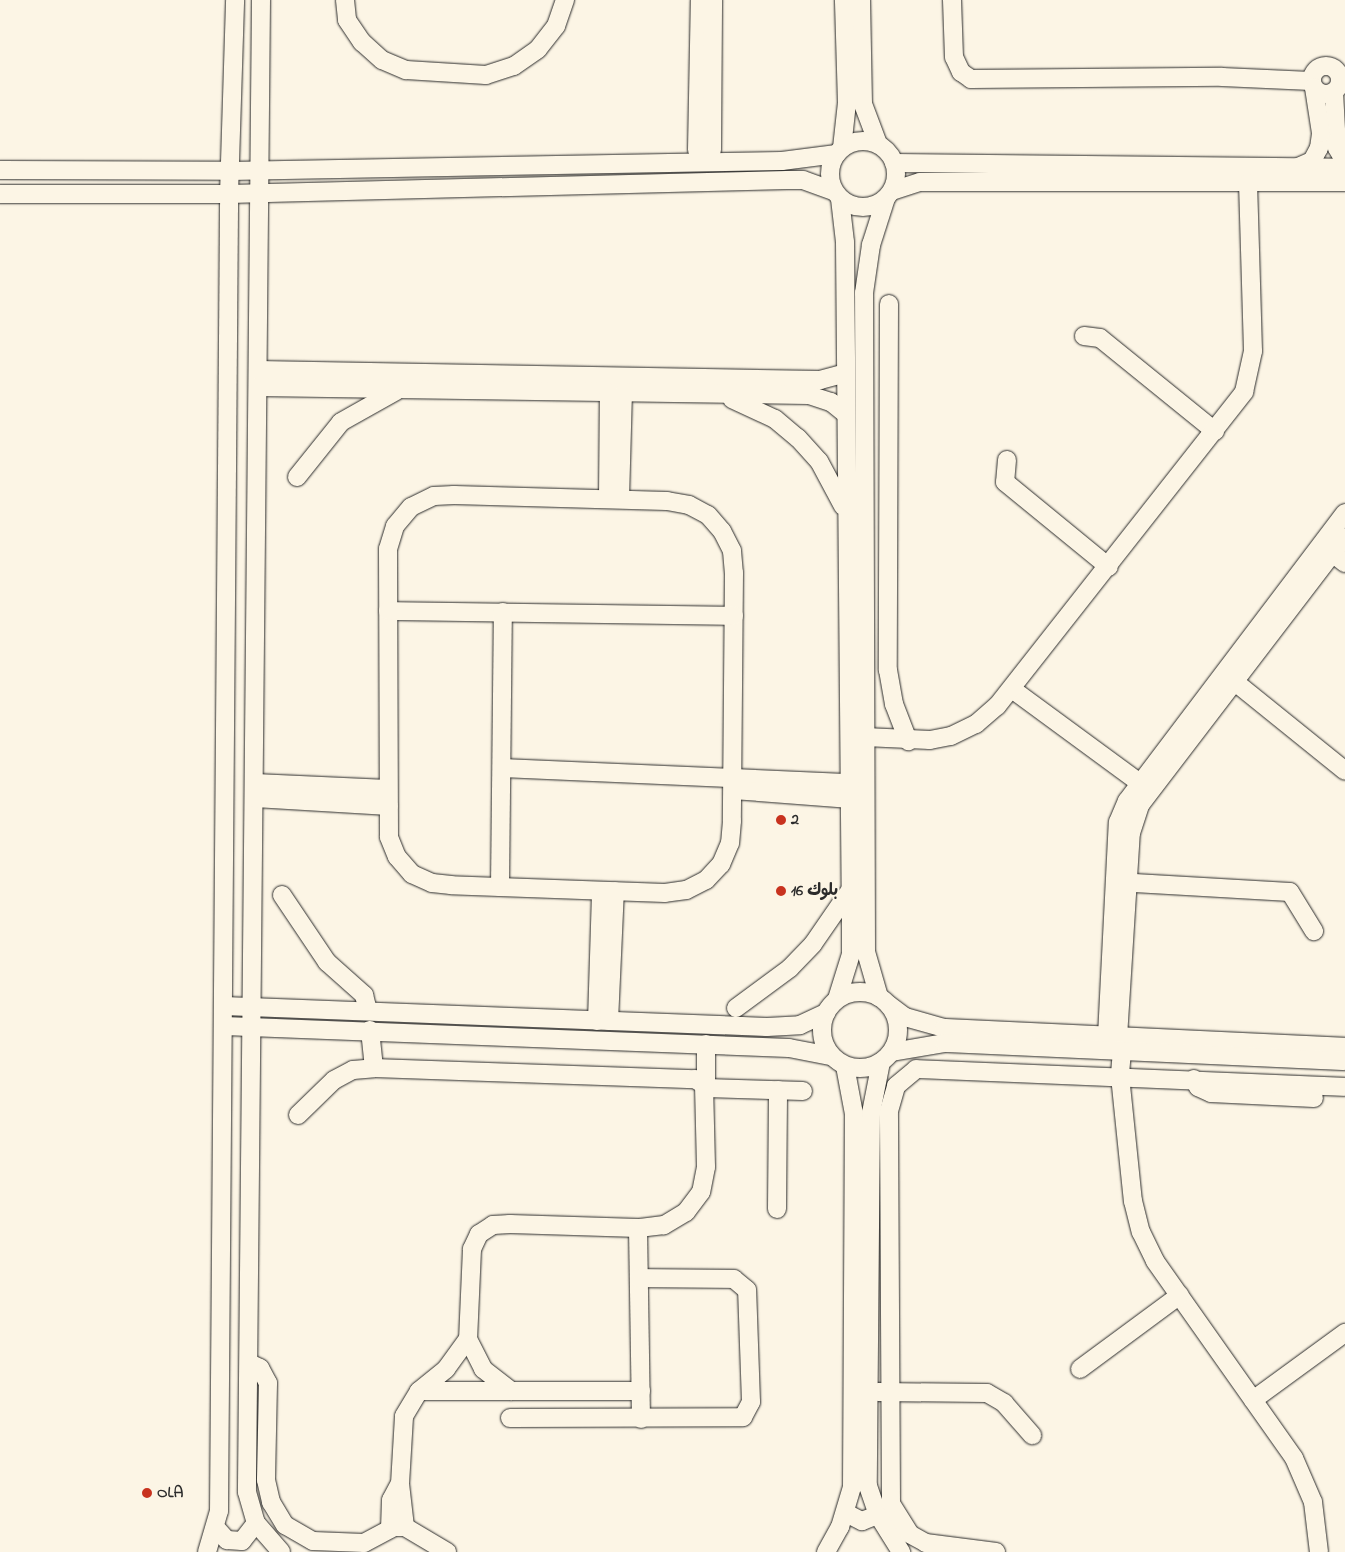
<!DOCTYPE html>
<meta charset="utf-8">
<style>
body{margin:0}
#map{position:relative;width:1345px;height:1552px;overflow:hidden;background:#fcf5e5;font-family:"Indie Flower","Playpen Sans Arabic",sans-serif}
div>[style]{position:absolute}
.roads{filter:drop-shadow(0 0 1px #2b2b2b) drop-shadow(0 0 1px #2b2b2b)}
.minor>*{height:18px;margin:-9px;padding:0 9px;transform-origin:9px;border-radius:9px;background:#fcf5e5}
.minor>.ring{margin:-9px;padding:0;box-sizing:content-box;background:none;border:18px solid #fcf5e5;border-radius:50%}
.dots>*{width:14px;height:14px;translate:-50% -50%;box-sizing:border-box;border:2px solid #fcf5e5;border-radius:50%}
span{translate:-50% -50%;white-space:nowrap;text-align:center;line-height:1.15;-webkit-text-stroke:4px #fcf5e5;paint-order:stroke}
.poi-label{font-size:16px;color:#2b2b2b;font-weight:700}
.left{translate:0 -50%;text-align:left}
</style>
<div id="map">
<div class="roads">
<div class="minor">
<div style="left:261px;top:0;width:1492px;rotate:90.54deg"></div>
<div style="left:247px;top:1492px;width:32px;rotate:74deg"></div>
<div style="left:256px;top:1523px;width:38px;rotate:49deg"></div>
<div style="left:345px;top:0;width:20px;rotate:84deg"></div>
<div style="left:347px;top:20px;width:27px;rotate:56deg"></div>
<div style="left:362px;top:42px;width:27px;rotate:42deg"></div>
<div style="left:382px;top:60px;width:26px;rotate:23deg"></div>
<div style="left:406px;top:70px;width:80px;rotate:3.6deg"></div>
<div style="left:486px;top:75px;width:29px;rotate:-18deg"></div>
<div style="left:514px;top:66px;width:29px;rotate:-35deg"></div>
<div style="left:538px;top:49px;width:29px;rotate:-52deg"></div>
<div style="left:556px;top:26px;width:28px;rotate:-71deg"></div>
<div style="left:861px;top:0;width:104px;rotate:88.9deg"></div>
<div style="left:863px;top:104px;width:43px;rotate:69.4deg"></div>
<div style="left:952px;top:0;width:57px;rotate:88deg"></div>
<div style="left:954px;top:57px;width:17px;rotate:65deg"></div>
<div style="left:961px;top:72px;width:12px;rotate:35deg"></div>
<div style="left:971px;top:79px;width:251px;rotate:-0.5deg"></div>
<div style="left:1222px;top:77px;width:89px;rotate:2.6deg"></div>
<div class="ring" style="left:1312px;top:66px;width:10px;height:10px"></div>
<div style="left:1334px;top:92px;width:56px;rotate:86.9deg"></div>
<div style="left:1337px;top:148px;width:16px;rotate:60deg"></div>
<div class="ring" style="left:830px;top:141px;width:48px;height:48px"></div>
<div style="left:842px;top:148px;width:45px;rotate:-83.7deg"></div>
<div style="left:847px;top:103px;width:103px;rotate:-91.7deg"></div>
<div style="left:697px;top:150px;width:150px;rotate:-88.9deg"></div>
<div style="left:712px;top:150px;width:150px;rotate:-89.6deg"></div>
<div style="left:894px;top:163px;width:451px;rotate:0.6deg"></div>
<div style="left:1298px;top:167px;width:15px;rotate:-23deg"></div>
<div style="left:1312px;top:161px;width:15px;rotate:-62deg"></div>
<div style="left:1319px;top:148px;width:15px;rotate:-82deg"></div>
<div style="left:1321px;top:133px;width:46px;rotate:-98.8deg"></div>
<div style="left:0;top:170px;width:230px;rotate:0.2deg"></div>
<div style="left:230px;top:171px;width:552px;rotate:-1.04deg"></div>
<div style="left:782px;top:161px;width:55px;rotate:-7.3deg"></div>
<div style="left:892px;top:191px;width:29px;rotate:-18deg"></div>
<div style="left:920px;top:182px;width:425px"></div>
<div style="left:0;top:194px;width:229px"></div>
<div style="left:229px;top:194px;width:558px;rotate:-1.44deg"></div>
<div style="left:787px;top:180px;width:16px"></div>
<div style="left:803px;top:180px;width:33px;rotate:20deg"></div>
<div style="left:889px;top:304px;width:366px;rotate:90.2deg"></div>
<div style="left:888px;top:670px;width:35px;rotate:80deg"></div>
<div style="left:894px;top:704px;width:40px;rotate:69deg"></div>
<div style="left:1084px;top:336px;width:16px;rotate:7deg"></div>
<div style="left:1100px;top:338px;width:148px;rotate:39deg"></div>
<div style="left:258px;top:370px;width:562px;rotate:1.02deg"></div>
<div style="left:820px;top:380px;width:27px;rotate:-15deg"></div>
<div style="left:258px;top:387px;width:551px;rotate:0.83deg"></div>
<div style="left:809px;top:395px;width:23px;rotate:18deg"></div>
<div style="left:831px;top:402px;width:19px;rotate:39deg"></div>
<div style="left:732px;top:399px;width:47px;rotate:24.9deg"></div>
<div style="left:775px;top:419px;width:30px;rotate:40deg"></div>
<div style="left:798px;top:438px;width:31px;rotate:48deg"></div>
<div style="left:819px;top:461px;width:51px;rotate:61.9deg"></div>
<div style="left:1007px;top:460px;width:22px;rotate:95deg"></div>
<div style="left:1005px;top:482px;width:134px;rotate:39.3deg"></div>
<div style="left:297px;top:477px;width:70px;rotate:-51.3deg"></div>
<div style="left:341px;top:422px;width:63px;rotate:-29.4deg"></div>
<div style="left:454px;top:495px;width:213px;rotate:1.6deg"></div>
<div style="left:667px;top:501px;width:22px;rotate:10deg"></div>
<div style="left:689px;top:505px;width:21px;rotate:28deg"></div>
<div style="left:708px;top:515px;width:21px;rotate:49deg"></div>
<div style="left:722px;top:531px;width:22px;rotate:63deg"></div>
<div style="left:732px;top:551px;width:22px;rotate:85deg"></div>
<div style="left:734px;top:573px;width:248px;rotate:90.5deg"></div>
<div style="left:732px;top:821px;width:22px;rotate:95deg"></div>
<div style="left:730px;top:843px;width:23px;rotate:113deg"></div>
<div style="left:721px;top:864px;width:22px;rotate:133deg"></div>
<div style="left:706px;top:880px;width:22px;rotate:153deg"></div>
<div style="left:686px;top:890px;width:21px;rotate:172deg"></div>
<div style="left:665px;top:893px;width:214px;rotate:-177.9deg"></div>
<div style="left:451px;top:885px;width:19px;rotate:-174deg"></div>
<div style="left:432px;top:883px;width:22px;rotate:-156deg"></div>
<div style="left:412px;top:874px;width:23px;rotate:-131deg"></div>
<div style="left:397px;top:857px;width:22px;rotate:-112deg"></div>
<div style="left:389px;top:837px;width:288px;rotate:-90.2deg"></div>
<div style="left:388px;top:549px;width:24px;rotate:-73deg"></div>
<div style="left:395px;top:526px;width:25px;rotate:-50deg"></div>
<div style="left:411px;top:507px;width:25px;rotate:-26deg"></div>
<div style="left:434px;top:496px;width:20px;rotate:-3deg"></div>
<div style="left:608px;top:498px;width:105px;rotate:-89.5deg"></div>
<div style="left:620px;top:499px;width:105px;rotate:-88.4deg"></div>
<div style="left:1323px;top:546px;width:28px;rotate:38deg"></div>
<div style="left:388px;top:611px;width:346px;rotate:0.8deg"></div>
<div style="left:1225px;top:674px;width:154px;rotate:38.9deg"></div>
<div style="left:1012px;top:689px;width:167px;rotate:36.3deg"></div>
<div style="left:865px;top:737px;width:65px;rotate:2.6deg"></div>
<div style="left:930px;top:740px;width:21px;rotate:-11deg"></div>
<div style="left:951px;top:736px;width:28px;rotate:-26deg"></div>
<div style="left:976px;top:724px;width:28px;rotate:-41deg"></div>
<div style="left:997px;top:706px;width:400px;rotate:-51.8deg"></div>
<div style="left:1244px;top:392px;width:42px;rotate:-77.6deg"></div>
<div style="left:1253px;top:351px;width:168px;rotate:-91.7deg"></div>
<div style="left:502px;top:768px;width:349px;rotate:2.5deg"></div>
<div style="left:255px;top:783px;width:133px;rotate:2.6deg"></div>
<div style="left:733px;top:790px;width:118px;rotate:4.4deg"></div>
<div style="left:255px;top:798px;width:134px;rotate:3.4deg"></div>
<div style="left:1117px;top:882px;width:173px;rotate:3.3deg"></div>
<div style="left:1290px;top:892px;width:46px;rotate:58.4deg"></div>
<div style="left:500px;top:887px;width:275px;rotate:-89.4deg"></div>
<div style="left:282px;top:895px;width:81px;rotate:56.1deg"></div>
<div style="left:327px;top:962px;width:50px;rotate:41.7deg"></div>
<div style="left:364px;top:995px;width:16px;rotate:76deg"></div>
<div class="ring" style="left:822px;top:992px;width:58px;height:58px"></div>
<div style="left:879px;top:997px;width:47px;rotate:-106.1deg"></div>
<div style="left:866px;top:952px;width:659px;rotate:-90.17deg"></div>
<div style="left:864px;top:293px;width:49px;rotate:-81.7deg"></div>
<div style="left:871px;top:245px;width:49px;rotate:-72.3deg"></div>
<div style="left:837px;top:999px;width:47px;rotate:-72.7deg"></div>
<div style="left:851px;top:954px;width:24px;rotate:-90deg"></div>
<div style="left:851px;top:930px;width:688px;rotate:-90.5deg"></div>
<div style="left:845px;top:242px;width:43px;rotate:-96.6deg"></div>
<div style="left:889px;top:1005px;width:20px;rotate:37deg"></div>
<div style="left:905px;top:1017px;width:41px;rotate:15.8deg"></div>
<div style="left:944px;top:1028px;width:401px;rotate:2.7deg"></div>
<div style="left:224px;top:1006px;width:543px;rotate:2.21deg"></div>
<div style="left:767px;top:1027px;width:33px;rotate:-3deg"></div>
<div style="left:800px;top:1025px;width:29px;rotate:-25deg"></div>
<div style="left:736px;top:1008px;width:67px;rotate:-36.5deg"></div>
<div style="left:790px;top:968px;width:33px;rotate:-46deg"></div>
<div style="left:813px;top:944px;width:67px;rotate:-55.4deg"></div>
<div style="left:597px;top:1021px;width:130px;rotate:-88.2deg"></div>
<div style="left:609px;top:1021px;width:130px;rotate:-87.4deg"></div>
<div style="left:224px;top:1026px;width:565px;rotate:2.23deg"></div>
<div style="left:789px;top:1048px;width:43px;rotate:10.8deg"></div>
<div style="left:370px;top:1030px;width:38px;rotate:84deg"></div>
<div style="left:1107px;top:1036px;width:214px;rotate:-87.1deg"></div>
<div style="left:1118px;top:822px;width:23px;rotate:-67deg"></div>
<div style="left:1127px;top:801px;width:361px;rotate:-52.9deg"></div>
<div style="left:1118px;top:1037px;width:204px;rotate:-86.4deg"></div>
<div style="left:1131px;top:833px;width:29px;rotate:-72deg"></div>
<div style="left:1140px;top:805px;width:337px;rotate:-52.6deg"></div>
<div style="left:706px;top:1044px;width:44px;rotate:90deg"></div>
<div style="left:706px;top:1088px;width:97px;rotate:1.8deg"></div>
<div style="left:1122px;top:1051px;width:25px;rotate:95deg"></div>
<div style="left:1120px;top:1076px;width:126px;rotate:84.1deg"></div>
<div style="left:1133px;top:1201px;width:32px;rotate:76deg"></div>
<div style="left:1141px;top:1232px;width:32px;rotate:64deg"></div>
<div style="left:1155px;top:1261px;width:241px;rotate:54.8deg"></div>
<div style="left:1294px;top:1458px;width:48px;rotate:66.6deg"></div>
<div style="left:1313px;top:1502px;width:50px;rotate:83.2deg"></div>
<div style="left:892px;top:1052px;width:54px;rotate:-9.6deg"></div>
<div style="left:945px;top:1043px;width:400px;rotate:2.6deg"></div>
<div style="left:881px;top:1062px;width:52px;rotate:101.1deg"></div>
<div style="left:871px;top:1113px;width:373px;rotate:90.5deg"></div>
<div style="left:868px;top:1486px;width:31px;rotate:71deg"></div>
<div style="left:878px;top:1515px;width:44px;rotate:58.1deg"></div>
<div style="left:1194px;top:1079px;width:9px;rotate:63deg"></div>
<div style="left:1198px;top:1087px;width:14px;rotate:25deg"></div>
<div style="left:1211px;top:1093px;width:103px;rotate:2.8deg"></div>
<div style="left:298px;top:1115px;width:50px;rotate:-44.2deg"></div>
<div style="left:334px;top:1080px;width:21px;rotate:-28deg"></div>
<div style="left:353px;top:1070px;width:21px;rotate:-5deg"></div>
<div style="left:374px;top:1068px;width:321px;rotate:2deg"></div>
<div style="left:695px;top:1079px;width:11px;rotate:34deg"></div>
<div style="left:704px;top:1085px;width:82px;rotate:88.6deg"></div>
<div style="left:706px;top:1167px;width:25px;rotate:101deg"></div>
<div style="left:701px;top:1192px;width:25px;rotate:127deg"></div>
<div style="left:686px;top:1212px;width:26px;rotate:149deg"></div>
<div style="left:664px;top:1225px;width:26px;rotate:173deg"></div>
<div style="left:638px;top:1228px;width:128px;rotate:-178.2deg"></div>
<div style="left:510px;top:1224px;width:17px;rotate:177deg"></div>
<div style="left:493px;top:1225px;width:17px;rotate:147deg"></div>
<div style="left:479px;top:1234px;width:17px;rotate:115deg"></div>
<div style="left:472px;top:1249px;width:90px;rotate:92.5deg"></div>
<div style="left:468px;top:1339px;width:34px;rotate:63deg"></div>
<div style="left:483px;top:1369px;width:36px;rotate:38deg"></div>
<div style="left:777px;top:1209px;width:119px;rotate:-89.5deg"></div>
<div style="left:638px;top:1228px;width:191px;rotate:89.1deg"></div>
<div style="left:249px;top:1363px;width:12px;rotate:24deg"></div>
<div style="left:260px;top:1368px;width:17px;rotate:62deg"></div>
<div style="left:268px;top:1383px;width:97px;rotate:91.2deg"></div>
<div style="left:266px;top:1480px;width:23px;rotate:77deg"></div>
<div style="left:271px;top:1502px;width:27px;rotate:59deg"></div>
<div style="left:285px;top:1525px;width:32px;rotate:30deg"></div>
<div style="left:313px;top:1541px;width:51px;rotate:2.2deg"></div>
<div style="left:364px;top:1543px;width:34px;rotate:-28deg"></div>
<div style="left:394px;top:1527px;width:11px"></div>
<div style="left:405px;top:1527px;width:49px;rotate:30.8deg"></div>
<div style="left:1080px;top:1369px;width:124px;rotate:-36.5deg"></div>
<div style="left:419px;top:1391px;width:222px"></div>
<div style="left:878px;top:1392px;width:109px;rotate:0.5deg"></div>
<div style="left:987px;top:1393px;width:20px;rotate:30deg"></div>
<div style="left:1004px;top:1403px;width:43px;rotate:48.8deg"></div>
<div style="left:1253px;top:1400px;width:114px;rotate:-36.1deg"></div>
<div style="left:510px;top:1418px;width:233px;rotate:-0.2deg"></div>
<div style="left:743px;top:1417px;width:17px;rotate:-62deg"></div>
<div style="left:751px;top:1402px;width:112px;rotate:-92deg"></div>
<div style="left:747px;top:1290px;width:17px;rotate:-140deg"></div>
<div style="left:734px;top:1279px;width:95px;rotate:-179.4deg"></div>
<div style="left:846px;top:1513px;width:18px;rotate:27deg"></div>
<div style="left:862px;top:1521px;width:17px;rotate:-21deg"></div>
<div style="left:405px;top:1527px;width:43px;rotate:-96.6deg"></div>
<div style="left:400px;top:1484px;width:68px;rotate:-86.6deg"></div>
<div style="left:404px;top:1416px;width:29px;rotate:-59deg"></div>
<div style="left:419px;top:1391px;width:35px;rotate:-39deg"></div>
<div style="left:446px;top:1369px;width:37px;rotate:-54deg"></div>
<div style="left:217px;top:1529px;width:15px;rotate:48deg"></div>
<div style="left:227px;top:1540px;width:15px;rotate:4deg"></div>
<div style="left:242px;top:1541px;width:23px;rotate:-52deg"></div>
<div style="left:390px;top:1529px;width:29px;rotate:-88deg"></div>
<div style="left:391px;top:1500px;width:17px;rotate:-62deg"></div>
<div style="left:207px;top:1552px;width:43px;rotate:-73.7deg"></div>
<div style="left:219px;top:1511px;width:1317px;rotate:-89.56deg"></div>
<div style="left:229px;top:194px;width:194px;rotate:-88.2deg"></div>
<div style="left:826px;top:1552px;width:29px;rotate:-61deg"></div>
<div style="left:840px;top:1527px;width:42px;rotate:-73.3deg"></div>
<div style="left:852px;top:1487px;width:373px;rotate:-89.7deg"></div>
<div style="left:854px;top:1114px;width:49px;rotate:-100.6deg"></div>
<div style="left:996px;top:1552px;width:71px;rotate:-172.7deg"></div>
<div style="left:926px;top:1543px;width:18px;rotate:-151deg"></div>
<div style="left:910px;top:1534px;width:36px;rotate:-122deg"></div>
<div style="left:891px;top:1503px;width:392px;rotate:-90.3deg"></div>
<div style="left:889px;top:1111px;width:26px;rotate:-74deg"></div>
<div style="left:896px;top:1086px;width:26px;rotate:-40deg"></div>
<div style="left:916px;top:1069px;width:429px;rotate:2.4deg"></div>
</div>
</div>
<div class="dots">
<div style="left:781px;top:820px;background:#c8321e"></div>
<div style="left:781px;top:891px;background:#c8321e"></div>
<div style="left:147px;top:1493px;background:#c8321e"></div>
</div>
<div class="poi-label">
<span class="left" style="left:791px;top:820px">2</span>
<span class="left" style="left:791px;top:891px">بلوك 16</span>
<span class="left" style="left:157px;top:1493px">OLA</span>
</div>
</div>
